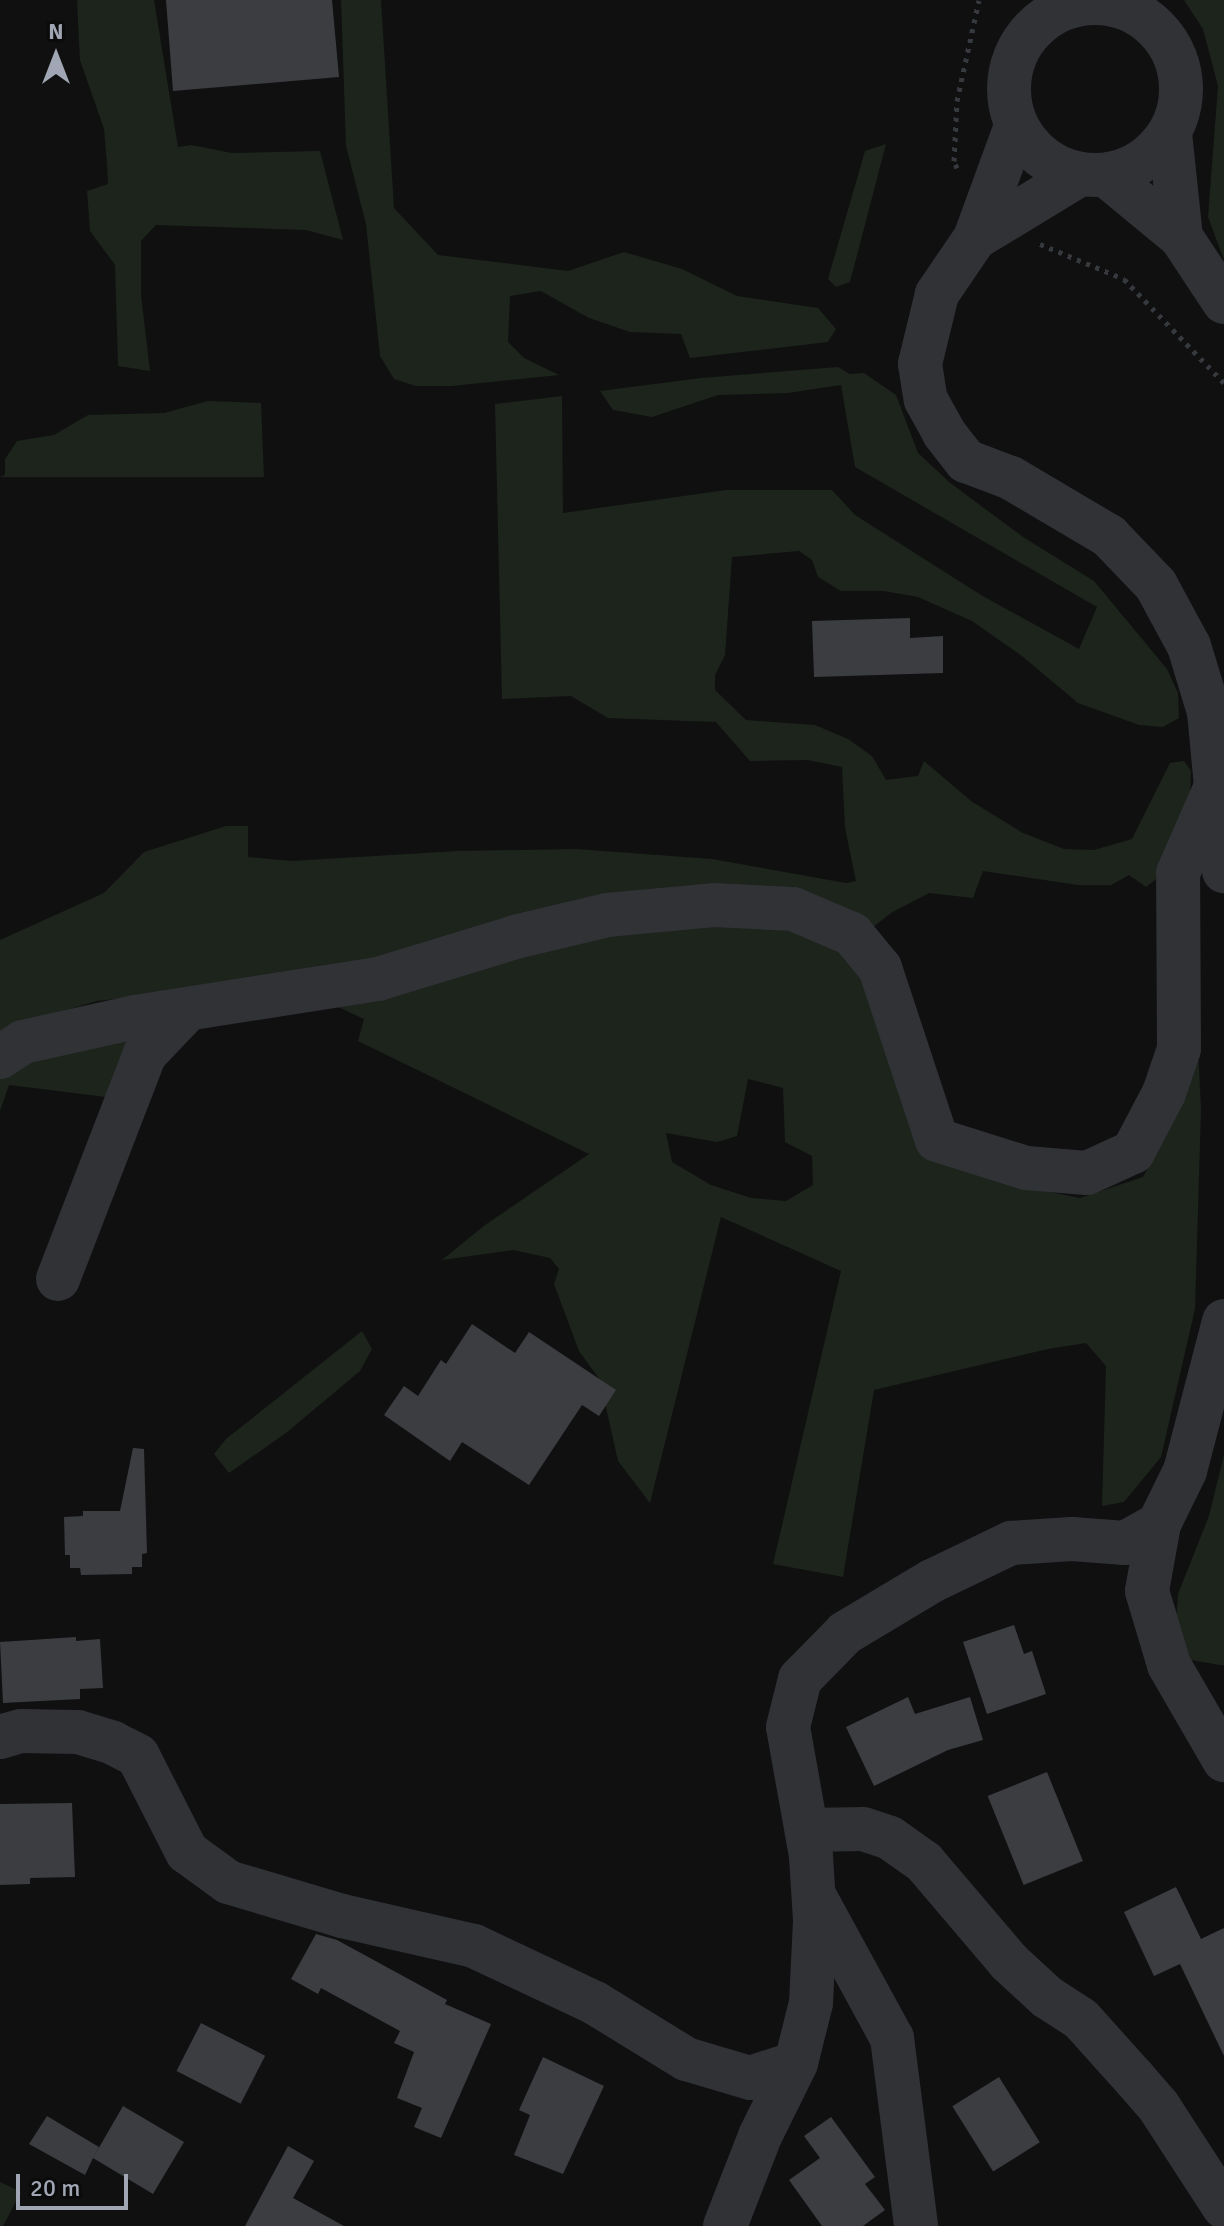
<!DOCTYPE html>
<style>
body{margin:0}
#map{position:relative;width:1224px;height:2226px;overflow:hidden;background:#101011;font-family:Signika,sans-serif}
div>[style]{position:absolute}
.green>*{inset:0;background:#1c241c}
.building>*{inset:0;background:#3b3d41;transform-origin:0 0}
.path>*{height:5px;margin-top:-2.5px;transform-origin:0;background:repeating-linear-gradient(90deg,#36393d 0 4px,transparent 0 10px)}
.minor>*{height:44px;margin:-22px;padding:0 22px;transform-origin:22px;border-radius:22px;background:#303236}
.tertiary>*{height:44px;margin:-22px;padding:0 22px;transform-origin:22px;border-radius:22px;background:#303236}
.tertiary>.ring{margin:-22px;padding:0;box-sizing:content-box;background:none;border:44px solid #303236;border-radius:50%}
span{translate:-50% -50%;white-space:nowrap;text-align:center;line-height:1.15;-webkit-text-stroke:8px #0b0b0c;paint-order:stroke}
.north{position:absolute;left:16px;top:16px;width:80px;height:80px;-webkit-text-stroke:6px #0b0b0c;paint-order:stroke;rotate:0deg;font-size:22px;font-weight:700;line-height:32px;text-align:center;color:#a0a6b3}
.north::after{content:'';display:block;margin:auto;width:28px;height:36px;background:#a0a6b3;clip-path:polygon(50% 0,100% 100%,50% 72%,0 100%)}
.scale{position:absolute;left:16px;top:2174px;width:112px;height:36px;box-sizing:border-box;border:4px solid #a0a6b3;border-top:0;padding-left:10px;font-size:24px;line-height:28px;white-space:nowrap;color:#a0a6b3;-webkit-text-stroke:6px #0b0b0c;paint-order:stroke}
</style>
<div id="map">
<div class="green">
<div style="clip-path:polygon(77px 0,154px 0,178px 147px,191px 145px,232px 153px,320px 151px,343px 240px,306px 230px,156px 225px,141px 241px,141px 295px,150px 371px,118px 366px,115px 265px,90px 231px,87px 191px,108px 184px,107px 164px,104px 129px,80px 60px)"></div>
<div style="clip-path:polygon(341px 0,381px 0,394px 208px,438px 255px,568px 271px,624px 252px,682px 269px,737px 296px,818px 308px,836px 329px,828px 342px,690px 358px,681px 334px,630px 332px,589px 318px,541px 291px,510px 296px,508px 342px,524px 358px,559px 375px,452px 386px,416px 386px,394px 379px,380px 356px,366px 224px,346px 146px)"></div>
<div style="clip-path:polygon(1184px 0,1224px 0,1224px 260px,1208px 217px,1218px 86px,1203px 29px)"></div>
<div style="clip-path:polygon(886px 144px,850px 282px,836px 287px,828px 279px,865px 151px)"></div>
<div style="clip-path:polygon(838px 367px,850px 374px,864px 373px,896px 395px,918px 453px,949px 482px,1023px 537px,1094px 581px,1167px 669px,1178px 693px,1179px 718px,1163px 727px,1139px 725px,1078px 703px,1022px 656px,972px 621px,918px 597px,884px 591px,841px 591px,818px 577px,812px 560px,799px 551px,732px 557px,725px 655px,715px 675px,715px 690px,746px 720px,815px 725px,848px 739px,872px 756px,886px 780px,918px 776px,924px 761px,971px 801px,1023px 833px,1064px 849px,1094px 850px,1132px 839px,1170px 763px,1184px 761px,1191px 771px,1190px 801px,1160px 876px,1146px 887px,1129px 875px,1111px 885px,1078px 885px,983px 871px,973px 898px,929px 893px,891px 913px,868px 931px,802px 897px,358px 972px,97px 1001px,43px 1017px,0 1040px,0 940px,104px 893px,144px 852px,226px 826px,248px 826px,248px 857px,291px 861px,458px 851px,576px 849px,712px 859px,846px 883px,856px 881px,845px 828px,842px 767px,808px 760px,750px 761px,716px 722px,608px 718px,571px 696px,502px 699px,495px 404px,562px 396px,563px 513px,726px 490px,832px 490px,855px 515px,981px 595px,1079px 649px,1097px 607px,855px 467px,841px 385px,788px 393px,718px 395px,652px 417px,613px 410px,600px 391px,701px 378px)"></div>
<div style="clip-path:polygon(208px 401px,261px 403px,264px 477px,0 477px,5px 475px,5px 459px,17px 441px,54px 435px,88px 415px,164px 413px)"></div>
<div style="clip-path:polygon(evenodd,795px 923px,850px 957px,874px 997px,913px 1090px,995px 1181px,1080px 1198px,1143px 1177px,1164px 1138px,1198px 1046px,1201px 1110px,1195px 1309px,1161px 1457px,1124px 1502px,1102px 1506px,1106px 1366px,1086px 1343px,1048px 1349px,874px 1390px,843px 1577px,773px 1564px,841px 1271px,721px 1217px,650px 1503px,618px 1461px,600px 1380px,579px 1351px,554px 1284px,559px 1269px,550px 1258px,513px 1250px,442px 1260px,485px 1225px,589px 1154px,358px 1041px,364px 1019px,332px 1004px,597px 927px,795px 923px,748px 1079px,783px 1088px,785px 1142px,812px 1156px,813px 1185px,786px 1201px,751px 1198px,711px 1185px,672px 1162px,666px 1133px,717px 1142px,737px 1136px,748px 1079px)"></div>
<div style="clip-path:polygon(137px 1026px,114px 1098px,9px 1085px,0 1111px,0 1073px)"></div>
<div style="clip-path:polygon(362px 1331px,372px 1349px,360px 1371px,286px 1433px,229px 1473px,214px 1454px,226px 1439px)"></div>
<div style="clip-path:polygon(1224px 1455px,1224px 1665px,1220px 1665px,1179px 1658px,1175px 1638px,1178px 1594px,1209px 1516px)"></div>
<div style="clip-path:polygon(0 2182px,21px 2192px,3px 2226px,0 2226px)"></div>
</div>
<div class="building">
<div style="clip-path:polygon(166px 0,332px 0,339px 77px,173px 91px)"></div>
<div style="clip-path:polygon(910px 618px,910px 638px,943px 636px,943px 673px,814px 677px,812px 621px)"></div>
<div style="clip-path:polygon(472px 1324px,515px 1353px,529px 1332px,616px 1390px,599px 1416px,582px 1405px,529px 1485px,462px 1442px,450px 1461px,384px 1415px,404px 1386px,418px 1396px,441px 1360px,446px 1364px)"></div>
<div style="clip-path:polygon(133px 1448px,144px 1449px,147px 1553px,142px 1554px,142px 1567px,132px 1567px,132px 1574px,81px 1575px,80px 1568px,70px 1568px,70px 1555px,65px 1555px,64px 1517px,83px 1516px,83px 1511px,120px 1511px)"></div>
<div style="clip-path:polygon(1014px 1625px,1024px 1654px,1032px 1651px,1046px 1694px,987px 1714px,963px 1642px)"></div>
<div style="clip-path:polygon(76px 1637px,76px 1641px,100px 1639px,103px 1688px,80px 1689px,80px 1699px,3px 1703px,0 1642px)"></div>
<div style="clip-path:polygon(908px 1697px,915px 1714px,970px 1697px,983px 1740px,948px 1750px,874px 1786px,846px 1727px)"></div>
<div style="left:1047px;top:1772px;width:96px;height:64px;rotate:68deg"></div>
<div style="clip-path:polygon(72px 1803px,75px 1877px,30px 1878px,30px 1884px,0 1885px,0 1804px)"></div>
<div style="clip-path:polygon(1176px 1887px,1201px 1939px,1224px 1928px,1224px 2056px,1180px 1964px,1154px 1976px,1124px 1912px)"></div>
<div style="clip-path:polygon(316px 1934px,337px 1940px,447px 2000px,445px 2004px,491px 2024px,441px 2138px,414px 2127px,422px 2108px,397px 2098px,414px 2052px,394px 2043px,400px 2031px,321px 1988px,318px 1994px,291px 1979px)"></div>
<div style="left:201px;top:2023px;width:72px;height:54px;rotate:27deg"></div>
<div style="clip-path:polygon(543px 2057px,604px 2086px,563px 2174px,514px 2155px,530px 2115px,519px 2110px)"></div>
<div style="left:999px;top:2077px;width:77px;height:55px;rotate:58deg"></div>
<div style="clip-path:polygon(123px 2106px,184px 2142px,153px 2194px,93px 2158px,85px 2175px,29px 2144px,47px 2116px,99px 2147px,93px 2158px)"></div>
<div style="clip-path:polygon(831px 2117px,875px 2177px,865px 2184px,885px 2210px,863px 2226px,822px 2226px,789px 2180px,820px 2158px,804px 2136px)"></div>
<div style="clip-path:polygon(288px 2146px,314px 2161px,293px 2198px,344px 2226px,245px 2226px)"></div>
</div>
<div class="path">
<div style="left:957px;top:168px;width:8px;rotate:-113deg"></div>
<div style="left:954px;top:161px;width:60px;rotate:-87.1deg"></div>
<div style="left:957px;top:101px;width:103px;rotate:-77.7deg"></div>
<div style="left:1040px;top:244px;width:91px;rotate:22.6deg"></div>
<div style="left:1124px;top:279px;width:144px;rotate:46.1deg"></div>
</div>
<div class="minor">
<div style="left:1016px;top:126px;width:119px;rotate:110.1deg"></div>
<div style="left:975px;top:238px;width:68px;rotate:124.2deg"></div>
<div style="left:937px;top:294px;width:72px;rotate:103.7deg"></div>
<div style="left:920px;top:364px;width:36px;rotate:81deg"></div>
<div style="left:926px;top:400px;width:38px;rotate:61deg"></div>
<div style="left:944px;top:433px;width:36px;rotate:52deg"></div>
<div style="left:966px;top:461px;width:48px;rotate:20.7deg"></div>
<div style="left:1011px;top:478px;width:114px;rotate:30.6deg"></div>
<div style="left:1109px;top:536px;width:68px;rotate:46.2deg"></div>
<div style="left:1156px;top:585px;width:69px;rotate:61.6deg"></div>
<div style="left:1189px;top:646px;width:69px;rotate:73.1deg"></div>
<div style="left:1209px;top:712px;width:160px;rotate:84.6deg"></div>
<div style="left:975px;top:238px;width:122px;rotate:-31.2deg"></div>
<div style="left:0;top:1057px;width:27px;rotate:-33deg"></div>
<div style="left:23px;top:1042px;width:115px;rotate:-12.6deg"></div>
<div style="left:135px;top:1017px;width:246px;rotate:-8.9deg"></div>
<div style="left:378px;top:979px;width:143px;rotate:-17deg"></div>
<div style="left:515px;top:937px;width:95px;rotate:-13.4deg"></div>
<div style="left:607px;top:915px;width:107px;rotate:-5.3deg"></div>
<div style="left:714px;top:905px;width:79px;rotate:2.9deg"></div>
<div style="left:793px;top:909px;width:64px;rotate:23deg"></div>
<div style="left:852px;top:934px;width:44px;rotate:50.5deg"></div>
<div style="left:880px;top:968px;width:181px;rotate:71.7deg"></div>
<div style="left:937px;top:1140px;width:93px;rotate:17.5deg"></div>
<div style="left:1026px;top:1168px;width:61px;rotate:4.7deg"></div>
<div style="left:1087px;top:1173px;width:51px;rotate:-24.5deg"></div>
<div style="left:1133px;top:1152px;width:67px;rotate:-62.3deg"></div>
<div style="left:1164px;top:1093px;width:46px;rotate:-71.2deg"></div>
<div style="left:1179px;top:1049px;width:176px;rotate:-90.3deg"></div>
<div style="left:1178px;top:873px;width:97px;rotate:-66.3deg"></div>
<div style="left:1217px;top:784px;width:9px;rotate:-36deg"></div>
<div style="left:58px;top:1279px;width:241px;rotate:-68.9deg"></div>
<div style="left:145px;top:1054px;width:61px;rotate:-46.3deg"></div>
<div style="left:1159px;top:1524px;width:68px;rotate:100.2deg"></div>
<div style="left:1147px;top:1591px;width:77px;rotate:73.4deg"></div>
<div style="left:1169px;top:1665px;width:110px;rotate:59.9deg"></div>
<div style="left:0;top:1737px;width:22px;rotate:-16deg"></div>
<div style="left:21px;top:1731px;width:57px;rotate:1deg"></div>
<div style="left:78px;top:1732px;width:37px;rotate:17deg"></div>
<div style="left:113px;top:1743px;width:28px;rotate:27deg"></div>
<div style="left:138px;top:1756px;width:108px;rotate:63deg"></div>
<div style="left:187px;top:1852px;width:51px;rotate:36.2deg"></div>
<div style="left:228px;top:1882px;width:119px;rotate:16.6deg"></div>
<div style="left:342px;top:1916px;width:135px;rotate:12.8deg"></div>
<div style="left:474px;top:1946px;width:134px;rotate:25.2deg"></div>
<div style="left:595px;top:2003px;width:107px;rotate:31.6deg"></div>
<div style="left:686px;top:2059px;width:67px;rotate:16.5deg"></div>
<div style="left:750px;top:2078px;width:48px;rotate:-18.1deg"></div>
<div style="left:807px;top:1830px;width:56px;rotate:-1deg"></div>
<div style="left:863px;top:1829px;width:28px;rotate:18deg"></div>
<div style="left:890px;top:1838px;width:42px;rotate:35.2deg"></div>
<div style="left:924px;top:1862px;width:131px;rotate:49.6deg"></div>
<div style="left:1009px;top:1962px;width:52px;rotate:42.6deg"></div>
<div style="left:1047px;top:1997px;width:40px;rotate:32.9deg"></div>
<div style="left:1081px;top:2019px;width:79px;rotate:48.1deg"></div>
<div style="left:1134px;top:2078px;width:38px;rotate:49deg"></div>
<div style="left:1159px;top:2107px;width:119px;rotate:57deg"></div>
<div style="left:815px;top:1897px;width:161px;rotate:61.4deg"></div>
<div style="left:892px;top:2038px;width:190px;rotate:82.7deg"></div>
<div style="left:725px;top:2226px;width:97px;rotate:-68.7deg"></div>
<div style="left:760px;top:2136px;width:81px;rotate:-63.7deg"></div>
<div style="left:796px;top:2063px;width:62px;rotate:-76deg"></div>
<div style="left:811px;top:2003px;width:83px;rotate:-87.2deg"></div>
<div style="left:815px;top:1920px;width:64px;rotate:-93.6deg"></div>
<div style="left:811px;top:1856px;width:131px;rotate:-100.1deg"></div>
<div style="left:788px;top:1727px;width:49px;rotate:-76deg"></div>
<div style="left:800px;top:1679px;width:64px;rotate:-45.6deg"></div>
<div style="left:845px;top:1633px;width:101px;rotate:-30.9deg"></div>
<div style="left:932px;top:1581px;width:88px;rotate:-25.7deg"></div>
<div style="left:1011px;top:1543px;width:61px;rotate:-3.8deg"></div>
<div style="left:1072px;top:1539px;width:53px;rotate:4.3deg"></div>
<div style="left:1125px;top:1543px;width:39px;rotate:-29deg"></div>
<div style="left:1159px;top:1524px;width:59px;rotate:-63.9deg"></div>
<div style="left:1185px;top:1471px;width:155px;rotate:-75.4deg"></div>
</div>
<div class="tertiary">
<div class="ring" style="left:1009px;top:3px;width:128px;height:128px"></div>
<div style="left:1170px;top:133px;width:105px;rotate:84deg"></div>
<div style="left:1106px;top:175px;width:97px;rotate:39.6deg"></div>
<div style="left:1181px;top:237px;width:78px;rotate:56.5deg"></div>
</div>
<div class="north">N</div>
<div class="scale">20 m</div>
</div>
